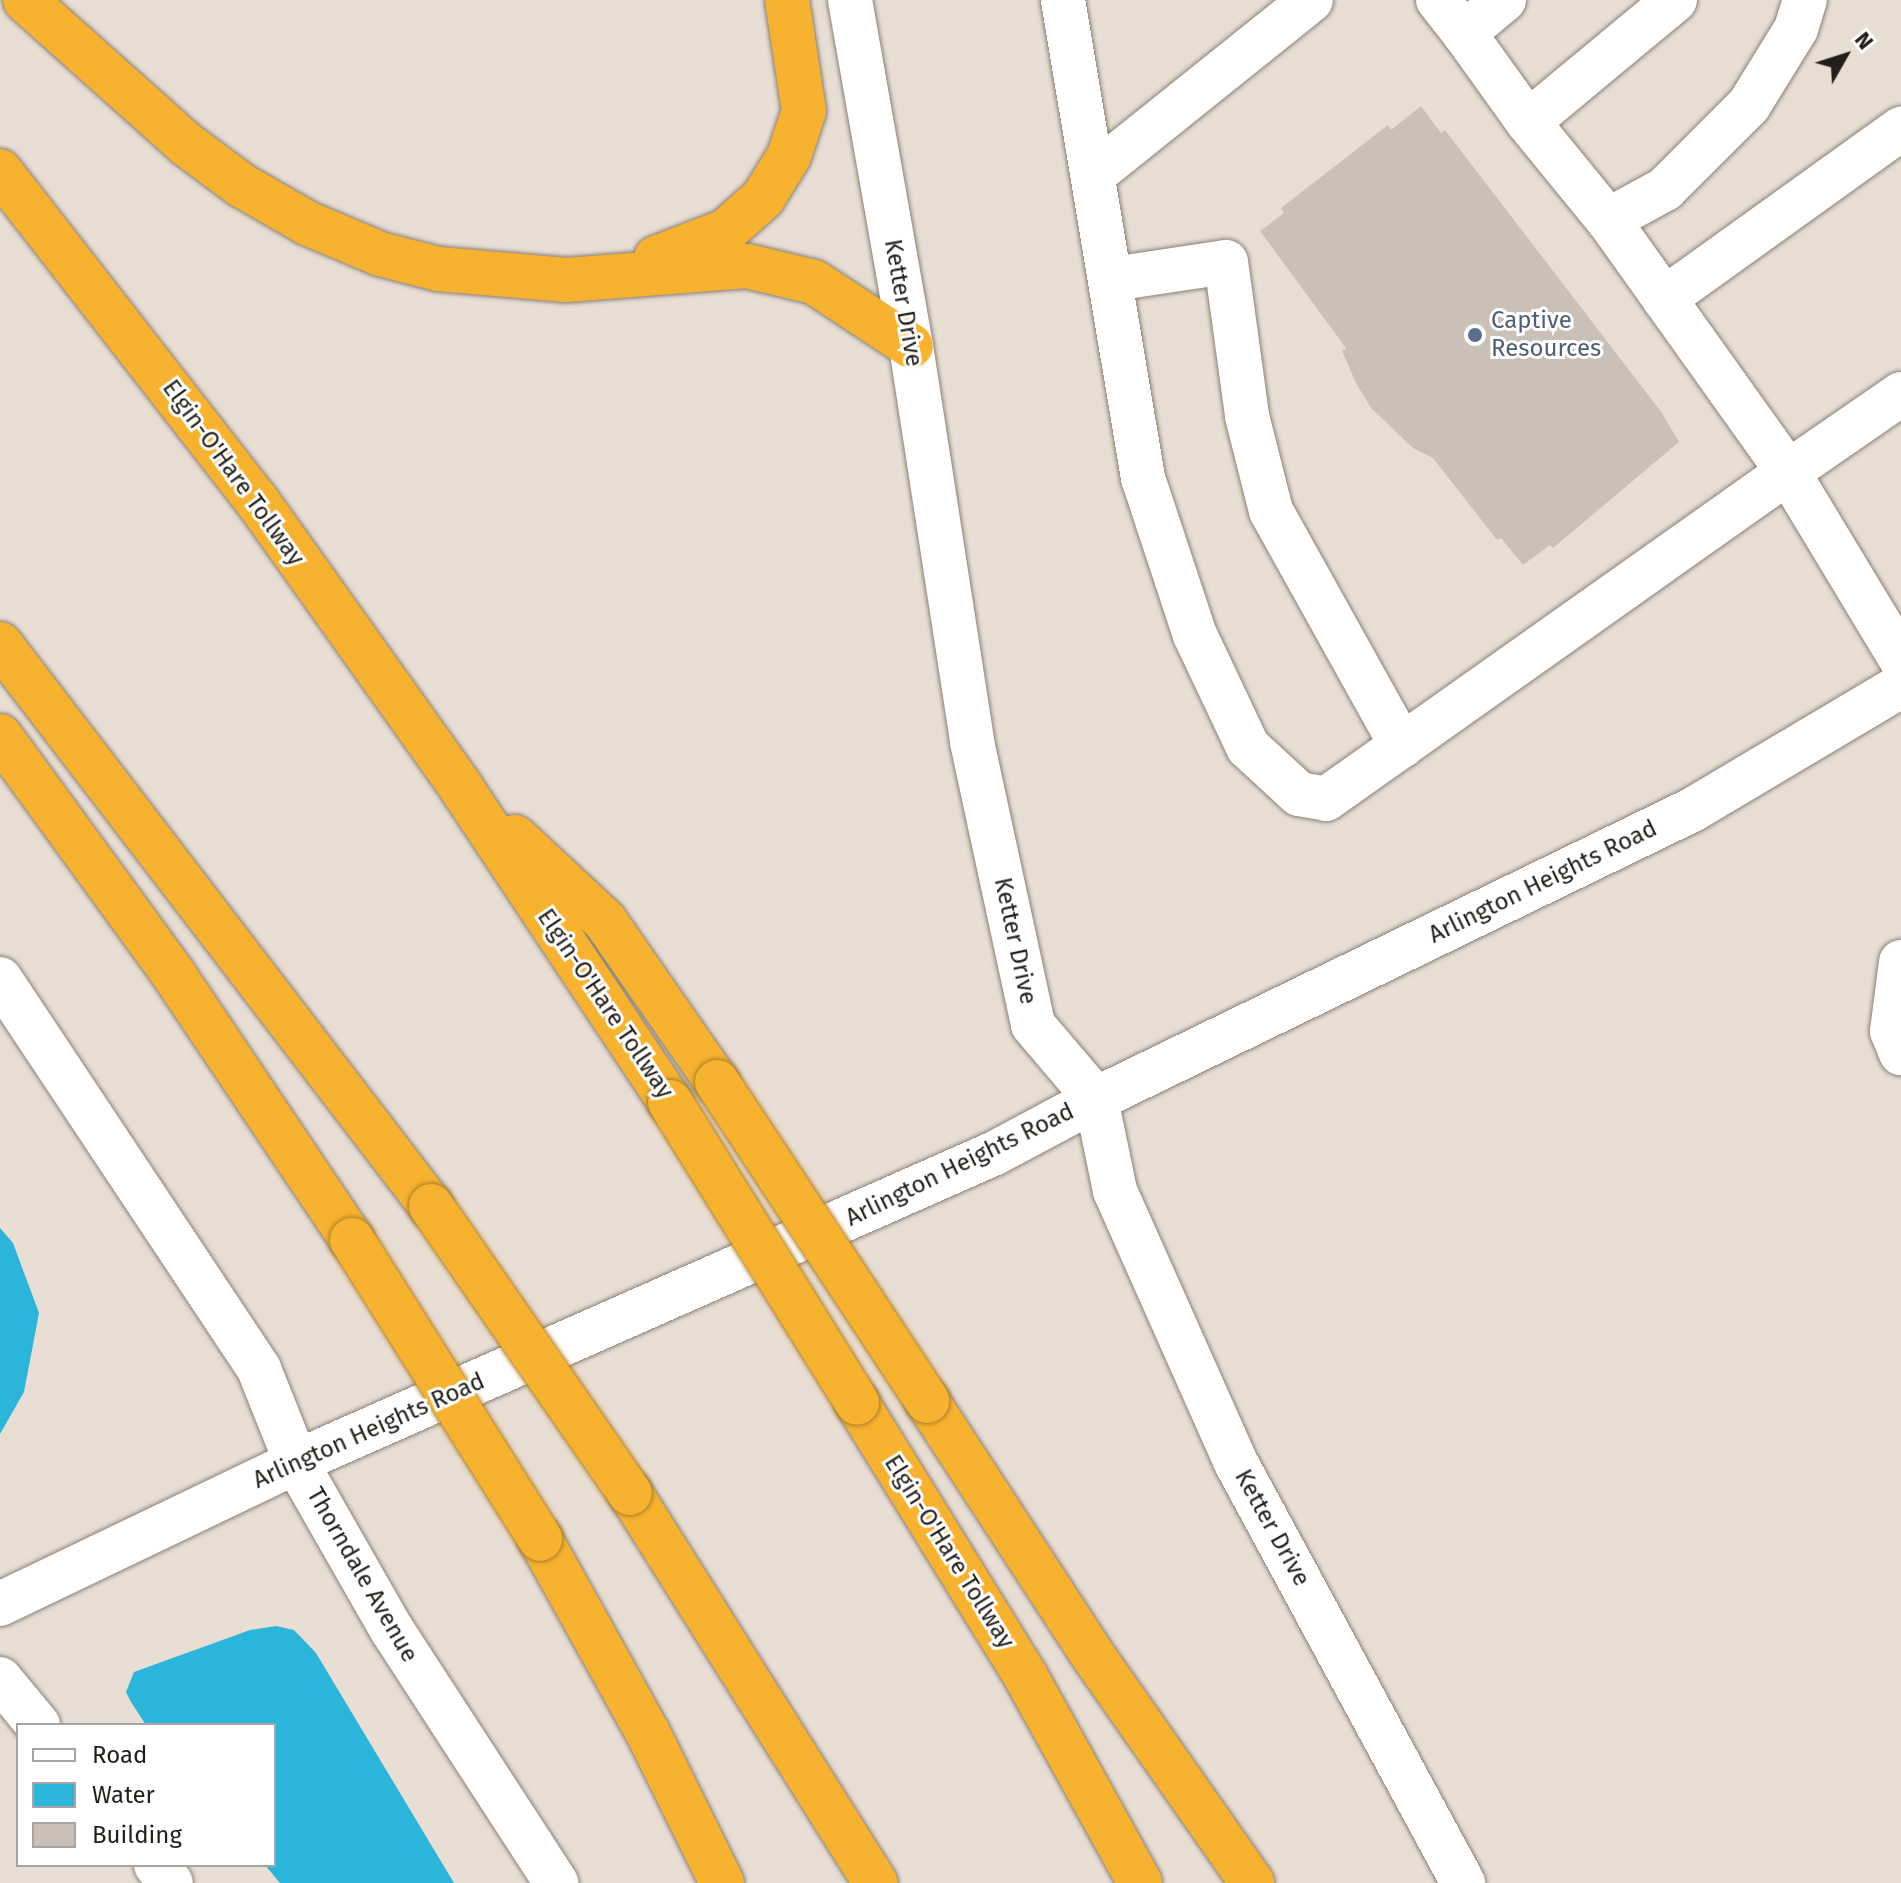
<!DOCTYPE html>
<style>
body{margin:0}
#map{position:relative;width:1901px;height:1883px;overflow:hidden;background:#e9ded4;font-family:"Fira Sans",sans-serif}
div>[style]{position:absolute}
.water>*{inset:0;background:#2cb5da}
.building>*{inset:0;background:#cbc0b7}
.roads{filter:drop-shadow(0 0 2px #8a8077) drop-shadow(0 0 2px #8a8077)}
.minor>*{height:44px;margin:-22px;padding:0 22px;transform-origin:22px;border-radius:22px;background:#fff}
.highway>*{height:44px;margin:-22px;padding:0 22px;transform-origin:22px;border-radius:22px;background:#f7b32f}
.bridges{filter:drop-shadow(0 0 2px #ac7f28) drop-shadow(0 0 2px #ac7f28)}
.highway-bridge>*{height:44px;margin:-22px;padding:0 22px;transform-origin:22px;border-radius:22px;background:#f7b32f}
.dots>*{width:22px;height:22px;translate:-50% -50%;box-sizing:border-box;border:4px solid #fff;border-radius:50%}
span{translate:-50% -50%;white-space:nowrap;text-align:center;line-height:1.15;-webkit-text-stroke:6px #fff;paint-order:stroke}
.street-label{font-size:24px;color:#221e1a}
.service-label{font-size:24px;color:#4e5e75}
.left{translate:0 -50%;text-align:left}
.legend{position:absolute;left:16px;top:1723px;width:260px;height:144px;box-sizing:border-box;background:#fff;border:2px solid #a7a5a3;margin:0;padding:10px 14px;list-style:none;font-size:24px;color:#221e1a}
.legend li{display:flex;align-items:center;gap:16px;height:40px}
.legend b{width:40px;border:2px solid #a7a5a3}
.north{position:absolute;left:1805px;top:16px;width:80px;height:80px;-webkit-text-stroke:6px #fff;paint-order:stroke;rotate:51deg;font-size:22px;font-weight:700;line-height:32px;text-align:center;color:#221e1a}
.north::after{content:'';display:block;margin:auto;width:28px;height:36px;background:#221e1a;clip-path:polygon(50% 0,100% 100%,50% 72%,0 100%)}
</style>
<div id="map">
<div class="water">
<div style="clip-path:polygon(0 1228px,13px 1243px,39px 1313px,24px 1392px,0 1434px)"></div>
<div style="clip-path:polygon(276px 1626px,294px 1630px,316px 1653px,454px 1883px,280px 1883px,265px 1865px,274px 1865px,274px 1725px,146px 1725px,131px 1702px,126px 1692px,134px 1672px,250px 1630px)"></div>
</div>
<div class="building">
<div style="clip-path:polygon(1421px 106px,1441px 133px,1445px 130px,1662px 413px,1679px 442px,1553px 548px,1550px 545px,1523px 565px,1501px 538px,1497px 540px,1433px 458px,1413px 448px,1371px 408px,1356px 383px,1342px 351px,1346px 348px,1260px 231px,1284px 213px,1281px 208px,1388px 125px,1391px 130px)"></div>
</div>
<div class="roads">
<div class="minor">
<div style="left:850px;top:0;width:351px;rotate:80deg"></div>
<div style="left:911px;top:346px;width:401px;rotate:81.2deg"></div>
<div style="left:972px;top:742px;width:289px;rotate:77.8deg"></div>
<div style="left:1033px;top:1025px;width:97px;rotate:49.6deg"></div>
<div style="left:1096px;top:1099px;width:94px;rotate:78.3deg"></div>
<div style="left:1115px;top:1191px;width:295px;rotate:66deg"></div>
<div style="left:1235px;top:1461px;width:480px;rotate:61.6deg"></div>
<div style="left:1063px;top:0;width:485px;rotate:80.5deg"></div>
<div style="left:1143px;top:478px;width:165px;rotate:71.7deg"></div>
<div style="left:1195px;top:635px;width:124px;rotate:64.7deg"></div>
<div style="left:1248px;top:747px;width:69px;rotate:42.7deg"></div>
<div style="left:1299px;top:794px;width:27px;rotate:10deg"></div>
<div style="left:1326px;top:799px;width:566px;rotate:-35.29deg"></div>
<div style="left:1788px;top:472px;width:310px;rotate:-125.5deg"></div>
<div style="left:1438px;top:0;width:42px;rotate:51.8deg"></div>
<div style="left:1504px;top:0;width:52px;rotate:140.5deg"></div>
<div style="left:1464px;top:33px;width:110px;rotate:54.3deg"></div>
<div style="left:1675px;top:0;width:191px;rotate:140.3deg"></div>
<div style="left:1528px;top:122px;width:127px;rotate:50.8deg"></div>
<div style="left:1608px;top:220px;width:65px;rotate:-28.5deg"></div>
<div style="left:1665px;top:189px;width:119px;rotate:-45deg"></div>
<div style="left:1749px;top:105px;width:89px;rotate:-58.3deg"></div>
<div style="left:1796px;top:29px;width:30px;rotate:-73deg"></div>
<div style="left:1094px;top:174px;width:278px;rotate:-38.7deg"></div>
<div style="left:1113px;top:279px;width:114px;rotate:-8.6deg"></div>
<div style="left:1226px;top:262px;width:155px;rotate:82.2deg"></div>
<div style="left:1247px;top:416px;width:98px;rotate:75.8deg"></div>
<div style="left:1271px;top:511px;width:269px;rotate:60.9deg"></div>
<div style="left:1664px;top:299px;width:292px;rotate:-35.7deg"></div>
<div style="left:1901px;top:394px;width:137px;rotate:145.4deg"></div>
<div style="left:1788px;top:472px;width:218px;rotate:58.9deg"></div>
<div style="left:1901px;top:962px;width:70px;rotate:97.4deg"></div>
<div style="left:1892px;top:1031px;width:24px;rotate:68deg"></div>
<div style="left:0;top:979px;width:468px;rotate:56.4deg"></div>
<div style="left:259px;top:1369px;width:100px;rotate:68.3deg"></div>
<div style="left:296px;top:1462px;width:193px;rotate:60.3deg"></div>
<div style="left:392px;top:1630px;width:302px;rotate:57deg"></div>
<div style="left:0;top:1604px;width:328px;rotate:-25.6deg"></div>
<div style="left:296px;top:1462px;width:764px;rotate:-23.85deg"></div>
<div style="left:995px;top:1153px;width:115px;rotate:-28.1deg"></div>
<div style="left:1096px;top:1099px;width:662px;rotate:-25.87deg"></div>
<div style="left:1692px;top:810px;width:243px;rotate:-30.7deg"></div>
<div style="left:0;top:1679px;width:60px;rotate:50.4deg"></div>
<div style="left:156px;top:1865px;width:23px;rotate:50deg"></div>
</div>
<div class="highway">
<div style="left:25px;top:0;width:216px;rotate:41.8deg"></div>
<div style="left:186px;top:144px;width:69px;rotate:36.7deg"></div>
<div style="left:241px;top:185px;width:76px;rotate:29.9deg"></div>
<div style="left:307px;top:223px;width:79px;rotate:23deg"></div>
<div style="left:380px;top:254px;width:60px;rotate:14.5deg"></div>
<div style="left:438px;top:269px;width:129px;rotate:4.9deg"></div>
<div style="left:567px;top:280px;width:181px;rotate:-4.4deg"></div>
<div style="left:747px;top:266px;width:69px;rotate:13.4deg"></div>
<div style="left:814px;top:282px;width:116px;rotate:33.4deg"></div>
<div style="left:0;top:171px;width:418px;rotate:52.1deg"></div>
<div style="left:257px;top:501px;width:350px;rotate:54.5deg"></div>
<div style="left:460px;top:786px;width:379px;rotate:56.4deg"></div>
<div style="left:656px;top:258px;width:75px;rotate:-21.1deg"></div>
<div style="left:726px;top:231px;width:50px;rotate:-41.7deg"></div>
<div style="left:763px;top:198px;width:49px;rotate:-58.2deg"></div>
<div style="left:789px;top:156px;width:47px;rotate:-71.6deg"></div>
<div style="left:804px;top:111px;width:112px;rotate:-98.7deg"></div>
<div style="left:0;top:644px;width:708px;rotate:52.52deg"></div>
<div style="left:0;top:736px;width:296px;rotate:53.9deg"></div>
<div style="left:174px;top:975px;width:319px;rotate:56.1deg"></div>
<div style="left:515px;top:837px;width:123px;rotate:43deg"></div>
<div style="left:605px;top:921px;width:196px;rotate:55.2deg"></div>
<div style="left:927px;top:1401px;width:306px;rotate:56.9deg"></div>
<div style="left:1094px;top:1657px;width:276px;rotate:55deg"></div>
<div style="left:857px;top:1403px;width:322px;rotate:58.3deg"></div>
<div style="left:1026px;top:1677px;width:235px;rotate:61deg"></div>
<div style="left:630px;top:1493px;width:461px;rotate:57.8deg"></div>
<div style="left:540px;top:1539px;width:222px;rotate:60.9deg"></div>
<div style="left:648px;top:1733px;width:167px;rotate:63.7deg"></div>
</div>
</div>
<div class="bridges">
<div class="highway-bridge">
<div style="left:717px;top:1082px;width:382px;rotate:56.6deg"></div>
<div style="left:670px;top:1102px;width:354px;rotate:58.1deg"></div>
<div style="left:431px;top:1206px;width:349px;rotate:55.3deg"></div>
<div style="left:352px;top:1240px;width:353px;rotate:57.8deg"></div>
</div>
</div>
<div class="dots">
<div style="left:1475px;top:335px;background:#5c6f8a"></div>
</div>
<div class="street-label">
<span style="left:903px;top:303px;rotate:80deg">Ketter Drive</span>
<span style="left:233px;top:473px;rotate:54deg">Elgin-O'Hare Tollway</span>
<span style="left:1543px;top:882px;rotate:-26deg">Arlington Heights Road</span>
<span style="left:1015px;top:941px;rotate:78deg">Ketter Drive</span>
<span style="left:605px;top:1004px;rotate:56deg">Elgin-O'Hare Tollway</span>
<span style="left:960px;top:1165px;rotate:-26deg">Arlington Heights Road</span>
<span style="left:369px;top:1431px;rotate:-24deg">Arlington Heights Road</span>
<span style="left:1272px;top:1528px;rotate:61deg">Ketter Drive</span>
<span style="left:949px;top:1552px;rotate:58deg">Elgin-O'Hare Tollway</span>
<span style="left:362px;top:1575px;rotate:60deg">Thorndale Avenue</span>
</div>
<div class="service-label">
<span class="left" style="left:1491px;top:335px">Captive<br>Resources</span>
</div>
<ul class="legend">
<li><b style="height:10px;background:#fff"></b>Road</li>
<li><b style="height:22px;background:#2cb5da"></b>Water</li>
<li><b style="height:22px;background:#cbc0b7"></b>Building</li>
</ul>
<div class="north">N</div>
</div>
